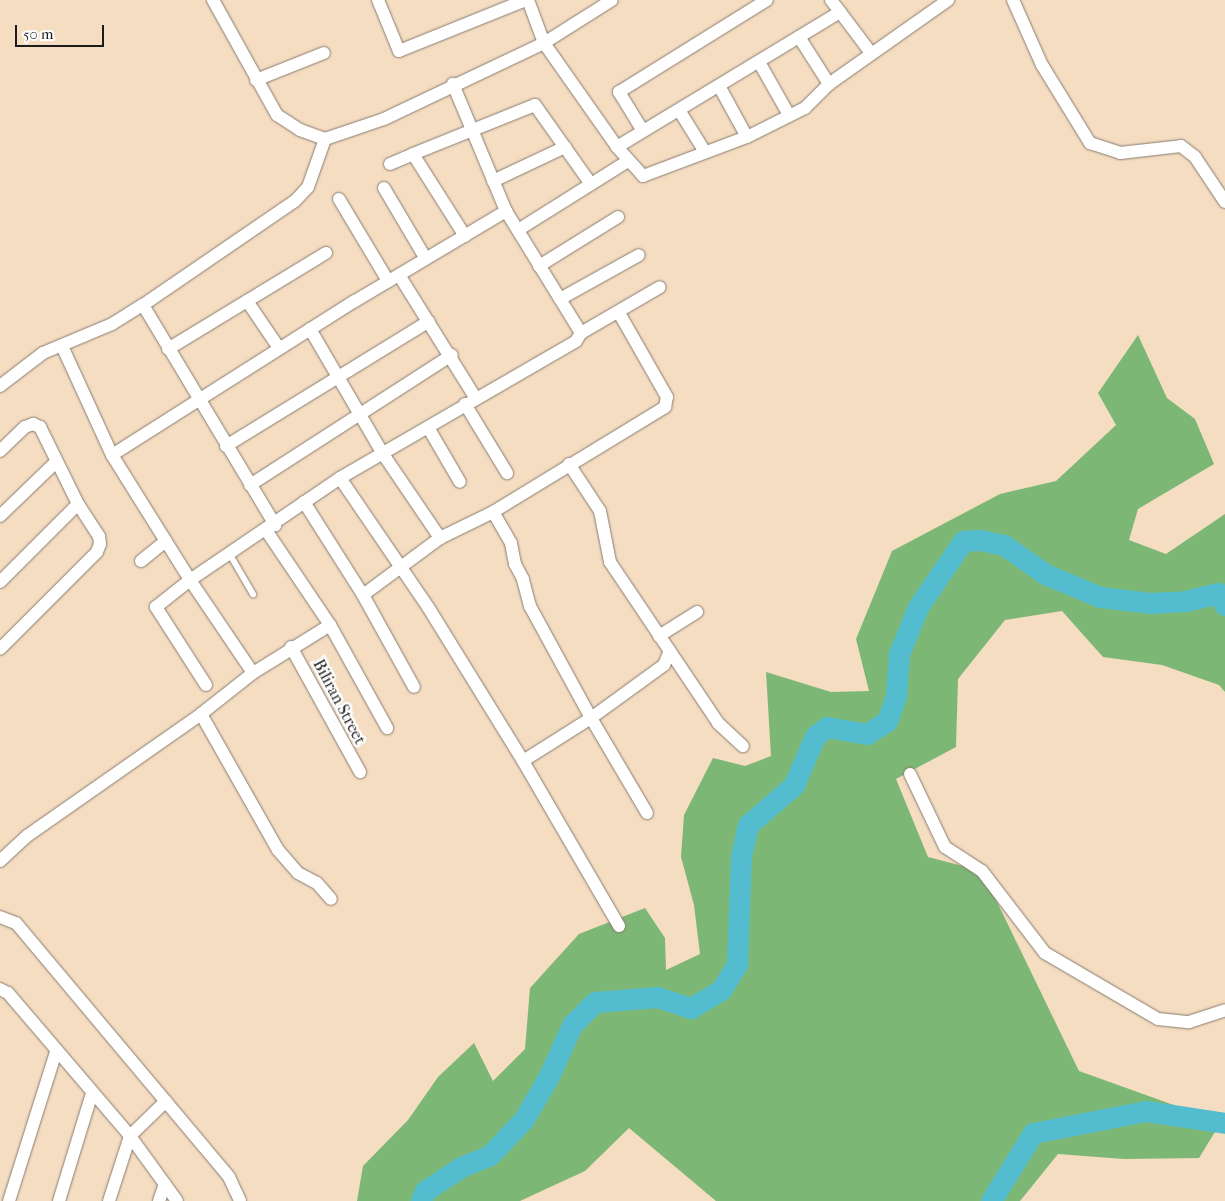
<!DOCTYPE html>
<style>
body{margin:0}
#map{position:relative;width:1225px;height:1201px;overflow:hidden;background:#f5ddc2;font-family:"IM FELL French Canon",serif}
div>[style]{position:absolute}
.forest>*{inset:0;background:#7cb775}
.river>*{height:21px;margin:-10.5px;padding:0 10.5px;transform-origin:10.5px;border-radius:10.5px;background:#53bdcf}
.roads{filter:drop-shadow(0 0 1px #887c6f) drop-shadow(0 0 1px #887c6f)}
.service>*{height:6px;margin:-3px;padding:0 3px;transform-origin:3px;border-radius:3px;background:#fff}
.minor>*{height:12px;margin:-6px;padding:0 6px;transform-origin:6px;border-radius:6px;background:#fff}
span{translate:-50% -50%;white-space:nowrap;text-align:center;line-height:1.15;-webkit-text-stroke:5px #fff;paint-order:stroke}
.street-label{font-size:16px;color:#1c1c1c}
.scale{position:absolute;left:15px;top:25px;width:89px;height:22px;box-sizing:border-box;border:2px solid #1c1c1c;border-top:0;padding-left:6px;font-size:15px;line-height:18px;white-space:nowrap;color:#1c1c1c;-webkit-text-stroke:4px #fff;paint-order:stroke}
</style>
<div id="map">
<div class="forest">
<div style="clip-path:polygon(1138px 335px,1167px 398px,1195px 419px,1214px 464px,1138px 509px,1129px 540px,1166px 554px,1225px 514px,1225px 692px,1219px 685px,1162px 665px,1103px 657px,1062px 611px,1005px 620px,958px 679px,956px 747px,896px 779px,928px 857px,982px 871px,1079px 1071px,1221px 1122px,1199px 1158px,1124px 1159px,1058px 1154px,1020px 1201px,716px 1201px,629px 1128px,585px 1171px,520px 1201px,357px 1201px,363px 1166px,408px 1120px,438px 1077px,474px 1043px,493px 1081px,525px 1049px,530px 988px,579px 934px,645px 908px,665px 938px,666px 970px,700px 954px,694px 905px,681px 857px,684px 815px,713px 758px,745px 766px,771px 756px,766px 672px,831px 692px,869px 691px,856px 639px,892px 551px,1000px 494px,1056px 481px,1116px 425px,1098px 393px)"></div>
</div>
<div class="river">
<div style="left:421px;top:1201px;width:11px;rotate:-68deg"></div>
<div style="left:425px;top:1191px;width:43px;rotate:-33.7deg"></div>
<div style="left:461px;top:1167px;width:31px;rotate:-22deg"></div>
<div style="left:490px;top:1155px;width:50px;rotate:-46.6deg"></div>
<div style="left:524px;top:1119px;width:50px;rotate:-59.8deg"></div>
<div style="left:549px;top:1076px;width:56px;rotate:-65.7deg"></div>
<div style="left:572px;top:1025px;width:33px;rotate:-45deg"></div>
<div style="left:595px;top:1002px;width:62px;rotate:-4.6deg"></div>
<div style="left:657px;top:997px;width:36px;rotate:18deg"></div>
<div style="left:691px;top:1008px;width:35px;rotate:-31deg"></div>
<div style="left:721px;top:990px;width:31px;rotate:-58deg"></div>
<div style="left:737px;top:964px;width:107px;rotate:-87.9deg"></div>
<div style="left:741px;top:857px;width:33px;rotate:-78deg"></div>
<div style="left:748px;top:825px;width:61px;rotate:-41deg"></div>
<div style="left:794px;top:785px;width:53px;rotate:-66.8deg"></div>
<div style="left:815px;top:736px;width:15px;rotate:-37deg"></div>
<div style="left:827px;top:727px;width:41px;rotate:9.9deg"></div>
<div style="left:867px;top:734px;width:24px;rotate:-33deg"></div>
<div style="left:887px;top:721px;width:27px;rotate:-70deg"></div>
<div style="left:896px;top:696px;width:42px;rotate:-85.9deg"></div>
<div style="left:899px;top:654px;width:51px;rotate:-68deg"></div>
<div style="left:918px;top:607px;width:80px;rotate:-55.7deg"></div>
<div style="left:963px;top:541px;width:17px;rotate:-3deg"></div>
<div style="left:980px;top:540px;width:25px;rotate:12deg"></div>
<div style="left:1004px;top:545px;width:50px;rotate:35.3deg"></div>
<div style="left:1045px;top:574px;width:60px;rotate:22.7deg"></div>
<div style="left:1100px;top:597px;width:50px;rotate:6.8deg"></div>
<div style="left:1150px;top:603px;width:36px;rotate:-3deg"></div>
<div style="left:1186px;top:601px;width:33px;rotate:-14deg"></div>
<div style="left:1218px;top:593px;width:14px;rotate:60deg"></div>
<div style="left:991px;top:1201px;width:80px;rotate:-58.3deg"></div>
<div style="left:1033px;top:1133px;width:115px;rotate:-11deg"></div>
<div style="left:1146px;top:1111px;width:80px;rotate:8.6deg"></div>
</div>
<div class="roads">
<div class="service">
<div style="left:229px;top:553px;width:48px;rotate:59.7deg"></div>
</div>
<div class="minor">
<div style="left:213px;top:0;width:132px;rotate:60.9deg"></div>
<div style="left:277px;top:115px;width:27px;rotate:33deg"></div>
<div style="left:300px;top:130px;width:27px;rotate:20deg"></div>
<div style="left:325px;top:139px;width:62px;rotate:-18.7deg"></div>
<div style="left:384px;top:119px;width:177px;rotate:-25.4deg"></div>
<div style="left:544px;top:43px;width:80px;rotate:-32.3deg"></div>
<div style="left:378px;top:0;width:55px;rotate:67.6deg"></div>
<div style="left:399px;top:51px;width:137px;rotate:-21.9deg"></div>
<div style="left:528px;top:0;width:46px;rotate:69.6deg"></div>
<div style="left:544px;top:43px;width:127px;rotate:54.9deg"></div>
<div style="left:617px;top:147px;width:39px;rotate:48deg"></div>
<div style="left:643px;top:176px;width:111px;rotate:-20.6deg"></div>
<div style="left:747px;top:137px;width:65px;rotate:-26.6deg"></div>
<div style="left:805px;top:108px;width:34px;rotate:-45deg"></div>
<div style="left:829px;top:84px;width:146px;rotate:-35.2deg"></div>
<div style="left:831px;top:0;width:66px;rotate:53deg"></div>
<div style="left:1013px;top:0;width:71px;rotate:66deg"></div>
<div style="left:1042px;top:65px;width:92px;rotate:58.4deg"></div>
<div style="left:1090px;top:143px;width:32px;rotate:18deg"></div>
<div style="left:1120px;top:153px;width:61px;rotate:-6.5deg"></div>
<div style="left:1181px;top:146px;width:18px;rotate:38deg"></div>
<div style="left:1195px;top:157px;width:54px;rotate:56.3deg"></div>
<div style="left:799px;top:37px;width:56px;rotate:57.4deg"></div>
<div style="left:759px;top:62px;width:61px;rotate:60.5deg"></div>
<div style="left:256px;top:80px;width:73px;rotate:-21.7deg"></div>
<div style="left:719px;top:86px;width:58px;rotate:61.2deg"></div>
<div style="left:679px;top:110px;width:49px;rotate:58.2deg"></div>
<div style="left:643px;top:131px;width:46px;rotate:-121.6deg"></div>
<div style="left:619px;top:92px;width:174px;rotate:-31.9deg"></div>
<div style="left:617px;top:147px;width:261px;rotate:-31.2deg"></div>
<div style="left:390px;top:164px;width:25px;rotate:-23deg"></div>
<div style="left:493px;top:181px;width:80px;rotate:-25.3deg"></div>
<div style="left:384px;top:188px;width:82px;rotate:59.4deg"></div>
<div style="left:339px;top:199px;width:96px;rotate:59.1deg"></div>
<div style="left:518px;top:230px;width:130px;rotate:-32.1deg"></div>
<div style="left:465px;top:236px;width:97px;rotate:-122.4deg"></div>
<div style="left:413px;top:154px;width:131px;rotate:-21.9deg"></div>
<div style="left:535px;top:105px;width:97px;rotate:54.7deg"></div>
<div style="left:539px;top:266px;width:93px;rotate:-31.8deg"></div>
<div style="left:399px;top:275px;width:144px;rotate:58.1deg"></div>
<div style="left:560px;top:299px;width:90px;rotate:-29.1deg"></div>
<div style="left:247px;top:301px;width:57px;rotate:55.8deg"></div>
<div style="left:143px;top:305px;width:257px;rotate:59deg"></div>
<div style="left:310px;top:329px;width:145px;rotate:59.7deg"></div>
<div style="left:383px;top:454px;width:102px;rotate:55.8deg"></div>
<div style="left:581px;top:333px;width:91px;rotate:-30.2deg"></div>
<div style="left:62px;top:346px;width:120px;rotate:65.4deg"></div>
<div style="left:112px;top:455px;width:147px;rotate:58deg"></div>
<div style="left:190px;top:580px;width:181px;rotate:-34.2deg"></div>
<div style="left:340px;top:478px;width:273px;rotate:-30.1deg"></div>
<div style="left:576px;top:341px;width:9px;rotate:-58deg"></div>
<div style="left:581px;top:333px;width:143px;rotate:-121.6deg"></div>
<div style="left:506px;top:211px;width:138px;rotate:-112.7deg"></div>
<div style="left:168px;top:349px;width:185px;rotate:-31.3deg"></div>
<div style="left:0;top:386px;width:54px;rotate:-37.5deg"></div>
<div style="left:43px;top:353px;width:75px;rotate:-22.8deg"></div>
<div style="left:112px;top:324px;width:36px;rotate:-32deg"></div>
<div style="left:143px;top:305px;width:184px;rotate:-34.4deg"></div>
<div style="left:295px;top:201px;width:19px;rotate:-47deg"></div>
<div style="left:308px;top:187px;width:51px;rotate:-70.5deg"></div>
<div style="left:465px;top:404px;width:81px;rotate:58.7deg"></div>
<div style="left:429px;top:429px;width:61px;rotate:59.7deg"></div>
<div style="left:226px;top:446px;width:238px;rotate:-31.6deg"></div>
<div style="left:0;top:451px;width:35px;rotate:-44deg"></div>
<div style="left:25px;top:427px;width:9px;rotate:-21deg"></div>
<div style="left:33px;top:424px;width:8px;rotate:23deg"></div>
<div style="left:40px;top:427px;width:86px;rotate:63.7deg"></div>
<div style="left:78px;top:504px;width:38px;rotate:57deg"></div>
<div style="left:99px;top:536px;width:8px;rotate:83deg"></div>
<div style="left:100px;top:544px;width:9px;rotate:111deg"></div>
<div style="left:97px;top:552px;width:137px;rotate:135deg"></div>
<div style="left:112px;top:455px;width:288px;rotate:-32.4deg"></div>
<div style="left:355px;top:301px;width:176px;rotate:-30.8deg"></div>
<div style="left:569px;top:464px;width:56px;rotate:56.6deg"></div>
<div style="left:600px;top:511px;width:52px;rotate:78.9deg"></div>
<div style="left:610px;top:562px;width:194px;rotate:56.1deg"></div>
<div style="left:718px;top:723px;width:34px;rotate:43deg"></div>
<div style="left:340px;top:478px;width:156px;rotate:55.7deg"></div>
<div style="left:428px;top:607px;width:181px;rotate:58.3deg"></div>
<div style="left:523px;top:761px;width:80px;rotate:-32.3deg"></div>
<div style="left:591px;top:718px;width:128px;rotate:-118.6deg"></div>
<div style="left:530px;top:606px;width:28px;rotate:-105deg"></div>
<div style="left:523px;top:579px;width:17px;rotate:-118deg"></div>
<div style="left:515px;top:564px;width:21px;rotate:-101deg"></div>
<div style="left:511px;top:543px;width:36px;rotate:-120deg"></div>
<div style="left:250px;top:485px;width:240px;rotate:-32.8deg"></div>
<div style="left:304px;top:502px;width:110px;rotate:57.6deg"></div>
<div style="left:363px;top:595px;width:96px;rotate:-36.5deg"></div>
<div style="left:440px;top:538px;width:59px;rotate:-26.1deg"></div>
<div style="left:493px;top:512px;width:202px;rotate:-31.4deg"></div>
<div style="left:665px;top:407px;width:10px;rotate:-79deg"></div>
<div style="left:667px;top:397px;width:97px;rotate:-119.7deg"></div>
<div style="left:0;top:516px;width:78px;rotate:-44deg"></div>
<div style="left:141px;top:561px;width:32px;rotate:-39deg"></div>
<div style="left:0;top:582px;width:110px;rotate:-45deg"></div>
<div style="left:363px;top:595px;width:105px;rotate:61deg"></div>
<div style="left:330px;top:625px;width:118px;rotate:61deg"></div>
<div style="left:659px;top:636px;width:45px;rotate:-32.3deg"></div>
<div style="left:291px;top:647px;width:143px;rotate:61.1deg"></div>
<div style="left:206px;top:685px;width:93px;rotate:-122.7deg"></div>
<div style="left:156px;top:607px;width:43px;rotate:-38.5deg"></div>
<div style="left:190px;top:580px;width:112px;rotate:55.9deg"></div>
<div style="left:201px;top:714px;width:156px;rotate:60.5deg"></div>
<div style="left:278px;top:850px;width:30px;rotate:49deg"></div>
<div style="left:298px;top:873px;width:21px;rotate:28deg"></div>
<div style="left:317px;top:883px;width:21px;rotate:49deg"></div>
<div style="left:523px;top:761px;width:191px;rotate:59.8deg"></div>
<div style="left:910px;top:774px;width:81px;rotate:64.4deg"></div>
<div style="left:945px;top:847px;width:44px;rotate:33deg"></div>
<div style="left:982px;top:871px;width:103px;rotate:52.5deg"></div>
<div style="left:1045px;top:953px;width:131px;rotate:30.3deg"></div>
<div style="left:1158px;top:1019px;width:31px;rotate:6deg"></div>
<div style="left:1189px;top:1022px;width:38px;rotate:-18deg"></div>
<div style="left:647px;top:813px;width:110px;rotate:-120.5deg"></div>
<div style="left:591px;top:718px;width:90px;rotate:-36deg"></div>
<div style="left:664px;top:665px;width:15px;rotate:-67deg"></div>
<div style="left:0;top:861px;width:37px;rotate:-43deg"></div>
<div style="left:27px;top:836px;width:213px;rotate:-35deg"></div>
<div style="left:201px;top:714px;width:66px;rotate:-38.3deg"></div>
<div style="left:253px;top:673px;width:91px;rotate:-31.9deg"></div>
<div style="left:330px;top:625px;width:115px;rotate:-124deg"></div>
<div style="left:0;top:917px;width:17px;rotate:21deg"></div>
<div style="left:16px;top:923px;width:292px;rotate:50deg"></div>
<div style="left:204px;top:1147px;width:39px;rotate:50deg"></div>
<div style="left:229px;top:1177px;width:26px;rotate:65deg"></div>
<div style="left:0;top:989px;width:9px;rotate:27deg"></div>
<div style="left:8px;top:993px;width:188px;rotate:49.5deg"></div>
<div style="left:130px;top:1136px;width:80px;rotate:54.1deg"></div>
<div style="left:9px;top:1201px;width:156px;rotate:-72.5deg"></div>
<div style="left:59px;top:1201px;width:113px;rotate:-73deg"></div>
<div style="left:109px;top:1201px;width:68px;rotate:-72.1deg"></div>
<div style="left:130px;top:1136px;width:50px;rotate:-44.2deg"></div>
<div style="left:159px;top:1201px;width:18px;rotate:-71deg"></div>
</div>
</div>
<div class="street-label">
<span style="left:339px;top:702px;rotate:62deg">Biliran Street</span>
</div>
<div class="scale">50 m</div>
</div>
